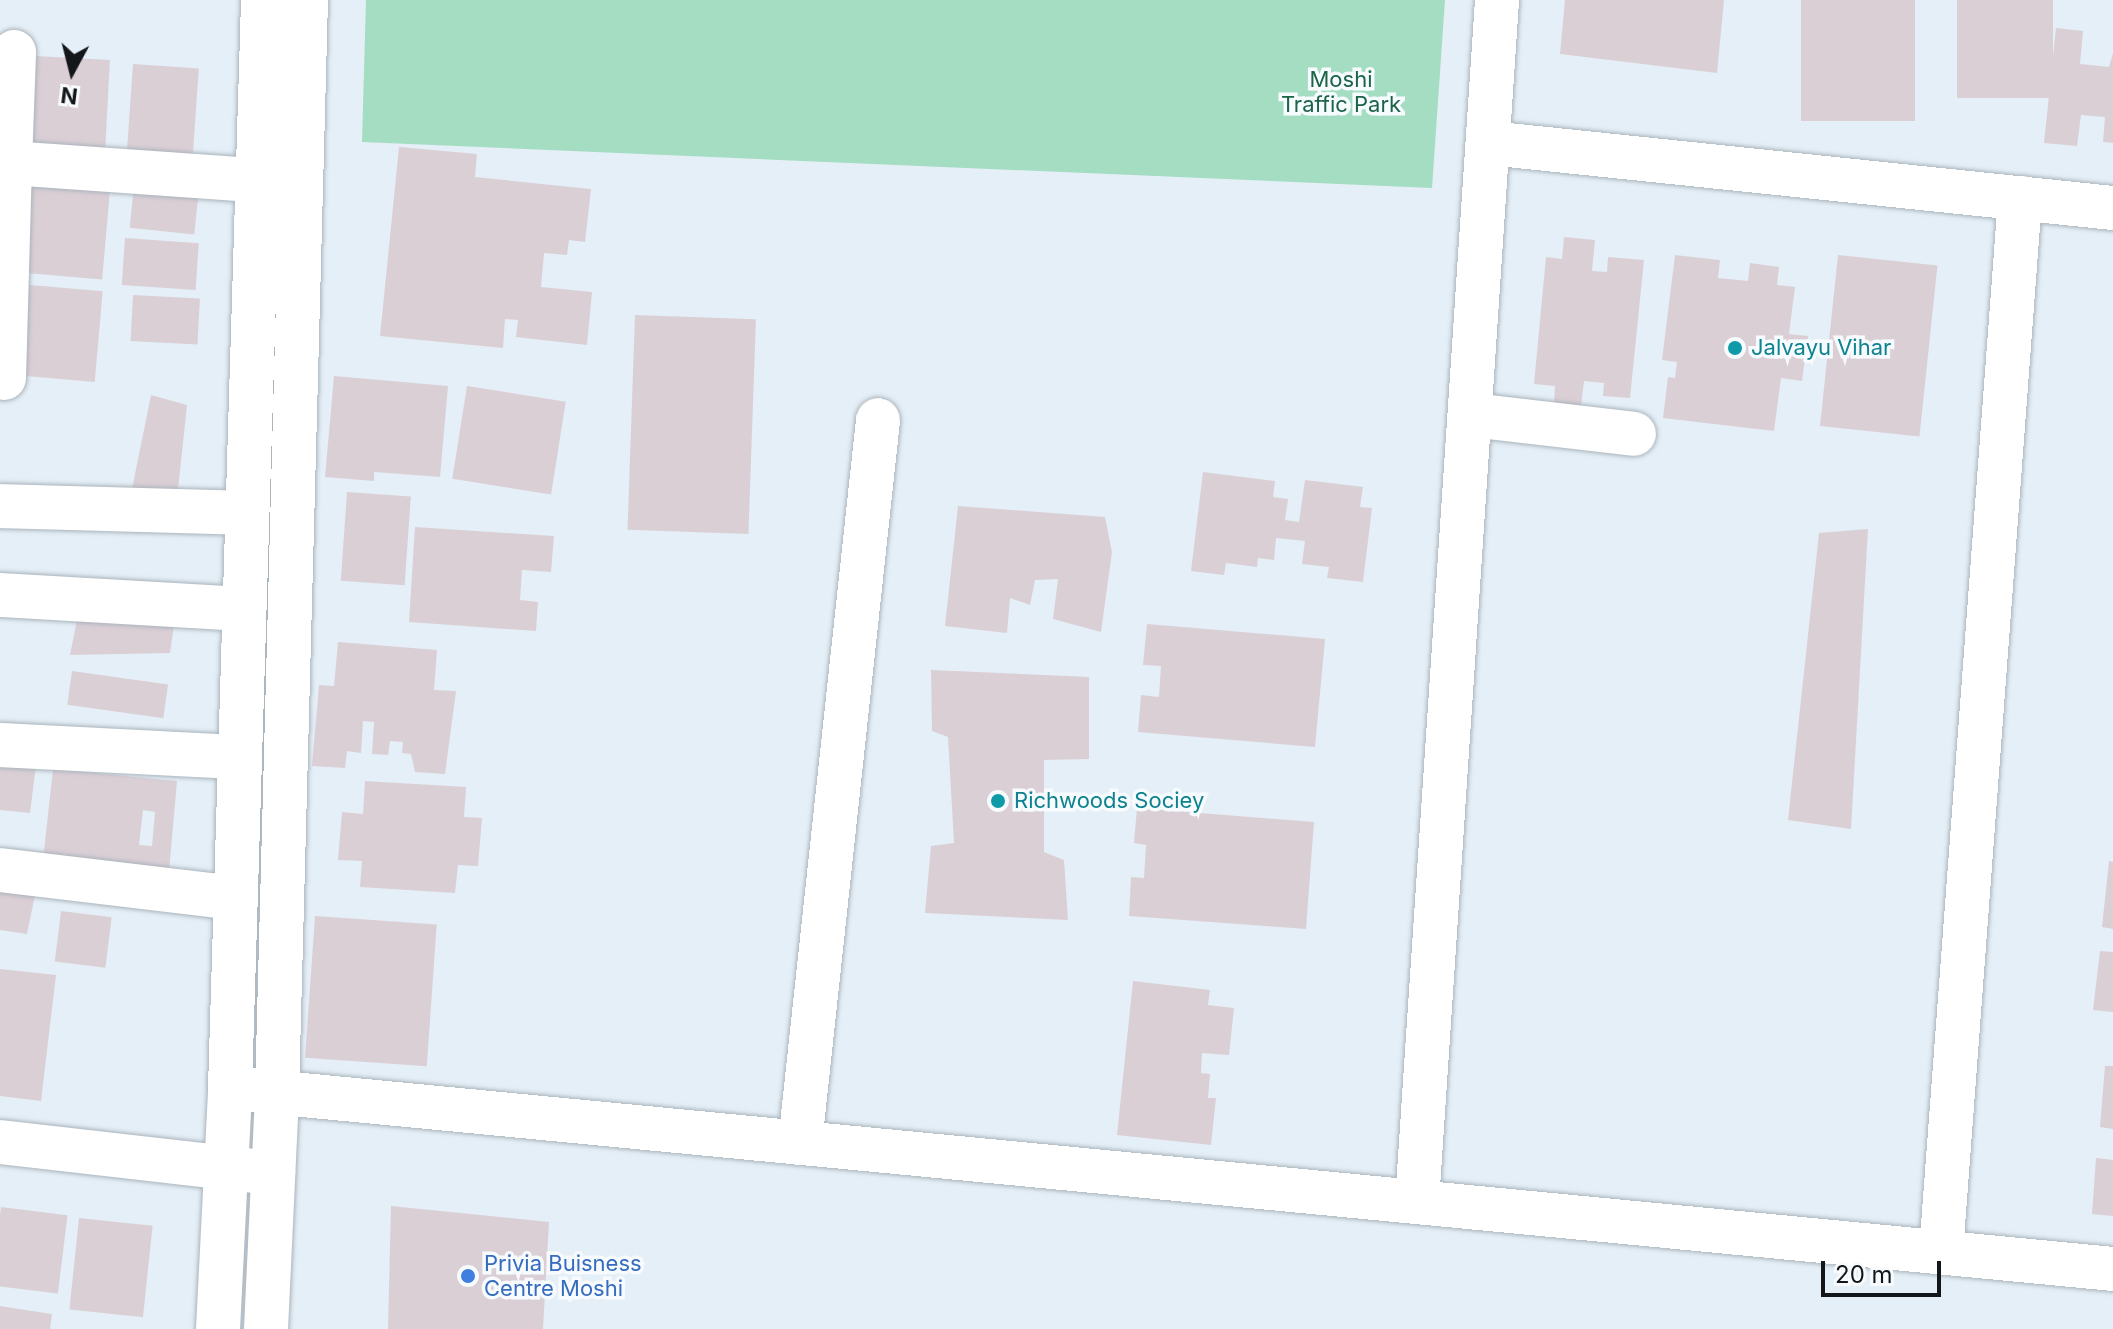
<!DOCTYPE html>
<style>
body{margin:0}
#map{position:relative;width:2113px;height:1329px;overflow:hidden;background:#e5eff7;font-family:Inter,sans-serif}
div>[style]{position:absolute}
.green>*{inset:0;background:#a4ddc1}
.building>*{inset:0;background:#dbcfd6;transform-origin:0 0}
.roads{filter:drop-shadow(0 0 2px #aab4bc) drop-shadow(0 0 2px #aab4bc)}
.minor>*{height:44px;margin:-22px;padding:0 22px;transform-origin:22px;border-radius:22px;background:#fff}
.secondary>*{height:44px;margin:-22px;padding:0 22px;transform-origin:22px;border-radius:22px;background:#fff}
.dots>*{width:22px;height:22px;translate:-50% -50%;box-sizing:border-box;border:4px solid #f7fbfe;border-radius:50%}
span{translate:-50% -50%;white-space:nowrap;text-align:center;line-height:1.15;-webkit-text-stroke:7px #f7fbfe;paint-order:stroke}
.park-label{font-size:22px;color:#1c6448}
.culture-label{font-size:22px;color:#0d838f}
.left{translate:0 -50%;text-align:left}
.shop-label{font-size:22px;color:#366cbe}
.north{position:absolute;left:32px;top:32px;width:80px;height:80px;-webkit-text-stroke:6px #f7fbfe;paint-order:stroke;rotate:187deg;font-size:22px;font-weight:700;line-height:32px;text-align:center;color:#14171a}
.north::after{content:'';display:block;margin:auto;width:28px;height:36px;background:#14171a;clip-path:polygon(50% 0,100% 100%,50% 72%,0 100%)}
.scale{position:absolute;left:1821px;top:1261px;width:120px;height:36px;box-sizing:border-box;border:4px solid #14171a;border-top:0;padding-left:10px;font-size:24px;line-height:28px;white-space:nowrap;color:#14171a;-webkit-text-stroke:6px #f7fbfe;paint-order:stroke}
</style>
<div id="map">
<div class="green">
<div style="clip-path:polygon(366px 0,1445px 0,1432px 188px,362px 142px)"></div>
</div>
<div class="building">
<div style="clip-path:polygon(1565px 0,1724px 0,1717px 73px,1560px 54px)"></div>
<div style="left:1801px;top:0;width:114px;height:121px"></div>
<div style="left:1957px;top:0;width:96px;height:98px"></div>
<div style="clip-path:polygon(2056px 28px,2083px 31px,2080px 64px,2109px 67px,2113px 53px,2113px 143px,2103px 142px,2105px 117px,2081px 115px,2077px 146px,2044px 143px)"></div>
<div style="left:35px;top:56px;width:75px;height:94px;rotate:3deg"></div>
<div style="left:133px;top:64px;width:66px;height:91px;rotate:4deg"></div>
<div style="clip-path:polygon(399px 147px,477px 154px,475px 177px,591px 189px,585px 242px,569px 240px,567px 255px,544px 253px,541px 287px,592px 292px,587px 345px,516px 337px,518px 320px,505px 319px,503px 348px,380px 336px)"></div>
<div style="left:32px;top:175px;width:79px;height:98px;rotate:5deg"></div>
<div style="left:134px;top:186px;width:65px;height:42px;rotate:6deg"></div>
<div style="clip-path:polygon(1564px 237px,1595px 240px,1592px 271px,1607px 272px,1608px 257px,1644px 260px,1630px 398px,1603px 396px,1604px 383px,1584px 381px,1581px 406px,1554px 404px,1555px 386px,1534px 384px,1546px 257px,1562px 259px)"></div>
<div style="left:125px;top:238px;width:74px;height:47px;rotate:4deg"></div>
<div style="clip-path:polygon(1675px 255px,1720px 260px,1718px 278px,1748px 281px,1750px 263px,1779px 267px,1777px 285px,1795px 287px,1789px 334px,1808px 336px,1802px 381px,1781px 378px,1774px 431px,1663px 418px,1668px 377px,1675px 378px,1677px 362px,1662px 360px)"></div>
<div style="left:1838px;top:255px;width:100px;height:172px;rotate:6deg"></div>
<div style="left:19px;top:284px;width:84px;height:91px;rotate:5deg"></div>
<div style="left:133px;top:295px;width:67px;height:46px;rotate:3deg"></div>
<div style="left:635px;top:315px;width:121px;height:215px;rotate:2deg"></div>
<div style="clip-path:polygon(334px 376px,448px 386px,440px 477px,374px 472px,374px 481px,325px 477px)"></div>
<div style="left:467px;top:386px;width:100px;height:94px;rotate:9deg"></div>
<div style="clip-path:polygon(151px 395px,187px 405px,178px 490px,132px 489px)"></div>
<div style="clip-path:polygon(1203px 472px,1275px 481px,1273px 497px,1288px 499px,1285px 520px,1299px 522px,1305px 480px,1363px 487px,1360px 507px,1372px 508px,1363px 582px,1327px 578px,1329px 567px,1302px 564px,1305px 541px,1276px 538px,1274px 560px,1258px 558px,1257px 567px,1226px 563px,1224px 575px,1191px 571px)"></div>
<div style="left:347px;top:492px;width:64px;height:89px;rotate:4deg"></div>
<div style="clip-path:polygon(958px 506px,1105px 517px,1112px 552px,1101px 632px,1053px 619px,1058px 579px,1035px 580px,1030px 605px,1010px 598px,1007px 633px,945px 626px)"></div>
<div style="clip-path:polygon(415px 527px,554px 536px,551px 572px,522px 570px,520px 600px,538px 602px,536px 631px,409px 622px)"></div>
<div style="clip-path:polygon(1868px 529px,1851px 829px,1788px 820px,1819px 533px)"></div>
<div style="clip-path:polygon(78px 615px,175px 618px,170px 653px,70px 655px)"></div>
<div style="clip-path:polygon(1147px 624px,1325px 639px,1315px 747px,1138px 732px,1141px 695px,1159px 697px,1161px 666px,1143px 665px)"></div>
<div style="clip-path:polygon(338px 642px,437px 650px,434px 690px,456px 691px,445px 774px,415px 772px,411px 754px,402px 753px,403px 742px,390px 741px,388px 755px,372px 754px,374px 722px,363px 721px,361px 753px,347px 751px,345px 768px,312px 766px,319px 685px,334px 686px)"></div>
<div style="clip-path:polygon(931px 670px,1089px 677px,1089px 759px,1044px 760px,1044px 852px,1064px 860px,1068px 920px,925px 913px,931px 846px,954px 843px,948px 737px,932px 731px)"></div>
<div style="left:72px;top:671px;width:97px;height:34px;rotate:8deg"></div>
<div style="clip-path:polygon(0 761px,36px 765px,30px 813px,0 810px)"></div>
<div style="clip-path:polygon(evenodd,53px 769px,177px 781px,169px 872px,43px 860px,53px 769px,143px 810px,155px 812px,152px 846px,139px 845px,143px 810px)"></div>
<div style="clip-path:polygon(365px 781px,466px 787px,464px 817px,482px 818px,478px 866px,458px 865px,455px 893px,360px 887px,362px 861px,338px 860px,342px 812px,363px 814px)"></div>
<div style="clip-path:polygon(1137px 808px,1314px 822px,1306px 929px,1129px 916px,1131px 877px,1144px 878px,1146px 845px,1134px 843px)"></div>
<div style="clip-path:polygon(2109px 861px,2113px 862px,2113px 929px,2102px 927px)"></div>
<div style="clip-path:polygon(0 889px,36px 890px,27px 934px,0 930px)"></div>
<div style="left:61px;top:911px;width:51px;height:51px;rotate:7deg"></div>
<div style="left:315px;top:916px;width:122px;height:142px;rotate:4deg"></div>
<div style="clip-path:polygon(2100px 951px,2113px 952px,2113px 1012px,2093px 1010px)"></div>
<div style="clip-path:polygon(0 969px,56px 975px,41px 1101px,0 1096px)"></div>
<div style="clip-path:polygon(1133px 981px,1210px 990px,1208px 1005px,1234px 1008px,1229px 1055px,1202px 1053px,1201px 1073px,1210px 1074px,1208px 1098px,1216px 1098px,1211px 1145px,1117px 1135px)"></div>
<div style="clip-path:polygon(2105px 1066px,2113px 1066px,2113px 1129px,2100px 1127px)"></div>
<div style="clip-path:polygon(2096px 1158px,2113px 1160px,2113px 1216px,2092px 1214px)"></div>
<div style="clip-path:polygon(391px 1206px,549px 1222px,543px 1329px,388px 1329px)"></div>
<div style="left:1px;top:1207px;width:67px;height:79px;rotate:7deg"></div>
<div style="left:79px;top:1218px;width:74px;height:92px;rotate:6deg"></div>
<div style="clip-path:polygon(0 1306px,52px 1314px,50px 1329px,0 1329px)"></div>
</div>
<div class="roads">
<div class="minor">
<div style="left:1489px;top:143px;width:627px;rotate:5.95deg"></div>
<div style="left:10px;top:163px;width:111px;rotate:-87.9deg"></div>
<div style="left:4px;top:378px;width:215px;rotate:-88.4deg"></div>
<div style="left:10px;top:163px;width:246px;rotate:4deg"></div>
<div style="left:1471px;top:415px;width:164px;rotate:6.6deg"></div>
<div style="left:0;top:506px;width:246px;rotate:1.6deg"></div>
<div style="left:0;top:595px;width:243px;rotate:3.3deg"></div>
<div style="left:0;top:745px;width:239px;rotate:2.9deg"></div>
<div style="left:0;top:870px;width:237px;rotate:6.8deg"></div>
<div style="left:230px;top:1088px;width:1892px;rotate:5.49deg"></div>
<div style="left:0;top:1142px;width:275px;rotate:6.5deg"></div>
<div style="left:800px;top:1143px;width:727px;rotate:-83.84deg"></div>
<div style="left:1417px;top:1202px;width:1205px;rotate:-86.19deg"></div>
<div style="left:1941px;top:1252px;width:1057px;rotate:-85.71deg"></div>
</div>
<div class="secondary">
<div style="left:218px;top:1329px;width:241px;rotate:-87.1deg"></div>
<div style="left:230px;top:1088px;width:1089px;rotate:-88.26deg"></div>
<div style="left:266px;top:1329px;width:237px;rotate:-87.3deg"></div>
<div style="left:277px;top:1092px;width:1092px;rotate:-88.48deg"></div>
</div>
</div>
<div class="dots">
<div style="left:1735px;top:348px;background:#0f9aa8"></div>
<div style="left:998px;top:801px;background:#0f9aa8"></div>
<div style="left:468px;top:1276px;background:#3f7fe0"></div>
</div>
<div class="park-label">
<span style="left:1341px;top:92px">Moshi<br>Traffic Park</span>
</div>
<div class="culture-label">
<span class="left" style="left:1751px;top:348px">Jalvayu Vihar</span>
<span class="left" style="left:1014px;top:801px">Richwoods Sociey</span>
</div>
<div class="shop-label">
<span class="left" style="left:484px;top:1276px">Privia Buisness<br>Centre Moshi</span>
</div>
<div class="north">N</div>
<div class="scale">20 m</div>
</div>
